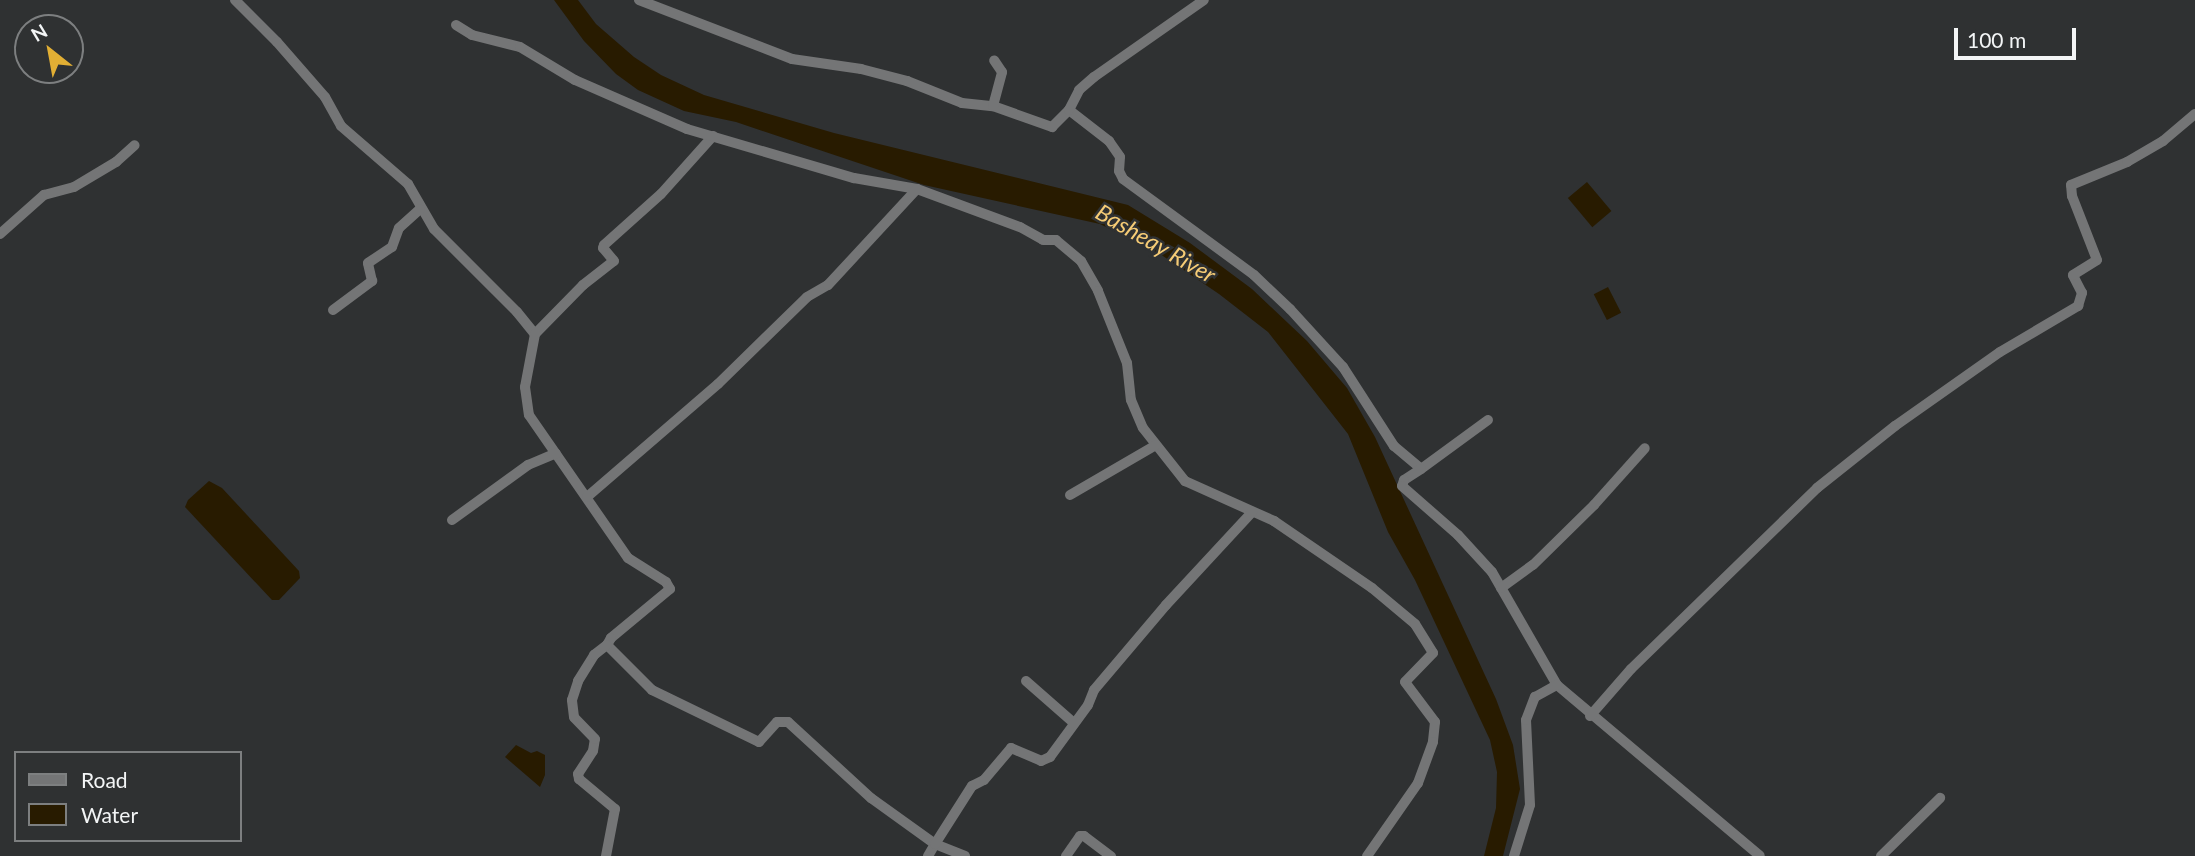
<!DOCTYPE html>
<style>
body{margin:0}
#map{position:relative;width:2195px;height:856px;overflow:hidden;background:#2f3132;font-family:Lato,sans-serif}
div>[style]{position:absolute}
.water>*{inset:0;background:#281b00;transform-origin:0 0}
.minor>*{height:10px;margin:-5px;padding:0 5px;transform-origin:5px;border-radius:5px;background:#747576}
span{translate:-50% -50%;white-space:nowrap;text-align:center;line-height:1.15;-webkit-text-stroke:5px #2f3132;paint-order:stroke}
.water-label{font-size:23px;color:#f6cc76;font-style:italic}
.legend{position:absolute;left:14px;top:751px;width:228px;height:91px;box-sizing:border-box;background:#2f3132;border:2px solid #7d7f80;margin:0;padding:9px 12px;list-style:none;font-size:21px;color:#f3f5f6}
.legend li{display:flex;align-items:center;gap:14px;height:35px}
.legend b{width:35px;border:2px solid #7d7f80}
.north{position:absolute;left:14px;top:14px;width:70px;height:70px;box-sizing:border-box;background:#2f3132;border:2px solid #7d7f80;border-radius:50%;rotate:329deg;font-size:19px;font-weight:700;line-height:28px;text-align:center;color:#f3f5f6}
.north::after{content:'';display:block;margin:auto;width:24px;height:32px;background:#e2af34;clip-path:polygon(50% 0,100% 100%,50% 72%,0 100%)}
.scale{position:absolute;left:1954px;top:28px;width:122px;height:32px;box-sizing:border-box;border:4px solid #f3f5f6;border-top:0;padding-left:9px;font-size:21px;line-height:24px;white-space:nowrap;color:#f3f5f6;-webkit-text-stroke:5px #2f3132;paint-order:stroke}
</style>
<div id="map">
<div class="water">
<div style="clip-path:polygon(554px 0,578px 0,596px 24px,634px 57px,661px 75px,704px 95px,834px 133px,1128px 205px,1190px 243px,1252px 289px,1307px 341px,1347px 388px,1375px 437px,1496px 699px,1513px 745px,1520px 789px,1503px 856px,1484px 856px,1496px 808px,1497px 772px,1490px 740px,1415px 580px,1388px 532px,1348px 434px,1268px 332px,1219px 294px,1160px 254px,1100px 224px,924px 185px,736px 122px,684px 111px,638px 90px,616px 74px,584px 41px)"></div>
<div style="left:1587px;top:182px;width:38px;height:25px;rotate:50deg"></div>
<div style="left:1608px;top:287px;width:29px;height:16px;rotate:63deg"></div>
<div style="clip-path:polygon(209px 481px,222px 488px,299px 571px,300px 578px,279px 600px,272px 600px,185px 507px,188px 500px)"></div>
<div style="clip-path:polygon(516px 745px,531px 753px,537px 751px,545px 755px,545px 775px,540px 787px,505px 757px)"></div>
</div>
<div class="minor">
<div style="left:235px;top:0;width:59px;rotate:45deg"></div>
<div style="left:277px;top:42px;width:73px;rotate:48.9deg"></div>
<div style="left:325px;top:97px;width:33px;rotate:61deg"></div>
<div style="left:341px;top:126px;width:89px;rotate:40.9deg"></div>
<div style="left:408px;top:184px;width:52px;rotate:60deg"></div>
<div style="left:434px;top:229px;width:117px;rotate:45deg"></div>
<div style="left:517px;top:312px;width:28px;rotate:51deg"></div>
<div style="left:535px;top:334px;width:69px;rotate:-45.6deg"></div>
<div style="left:583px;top:285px;width:39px;rotate:-38deg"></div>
<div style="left:614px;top:261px;width:17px;rotate:-130deg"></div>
<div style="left:603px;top:248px;width:3px;rotate:-72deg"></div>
<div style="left:604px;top:245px;width:76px;rotate:-41.8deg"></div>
<div style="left:661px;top:194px;width:78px;rotate:-48.1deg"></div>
<div style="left:639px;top:0;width:164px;rotate:21.1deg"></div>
<div style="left:792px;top:59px;width:70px;rotate:8.2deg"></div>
<div style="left:861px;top:69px;width:48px;rotate:14.6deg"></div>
<div style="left:907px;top:81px;width:59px;rotate:21.8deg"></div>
<div style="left:962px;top:103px;width:31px;rotate:6deg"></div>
<div style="left:993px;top:106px;width:63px;rotate:19.6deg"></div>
<div style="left:1052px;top:127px;width:24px;rotate:-45deg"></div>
<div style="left:1069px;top:110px;width:51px;rotate:37.8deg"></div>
<div style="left:1109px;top:141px;width:19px;rotate:55deg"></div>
<div style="left:1120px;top:157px;width:14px;rotate:94deg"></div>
<div style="left:1119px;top:171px;width:9px;rotate:63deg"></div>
<div style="left:1123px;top:179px;width:162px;rotate:36.2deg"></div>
<div style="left:1254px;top:275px;width:50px;rotate:43.4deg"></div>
<div style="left:1290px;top:309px;width:79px;rotate:47.6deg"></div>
<div style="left:1343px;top:367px;width:94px;rotate:57.2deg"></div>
<div style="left:1394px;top:446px;width:35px;rotate:40deg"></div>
<div style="left:1421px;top:469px;width:83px;rotate:-36.2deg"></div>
<div style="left:456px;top:25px;width:19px;rotate:32deg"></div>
<div style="left:472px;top:35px;width:49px;rotate:14deg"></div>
<div style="left:520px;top:47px;width:64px;rotate:31deg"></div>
<div style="left:575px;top:80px;width:122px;rotate:23.6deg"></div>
<div style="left:687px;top:129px;width:174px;rotate:16.4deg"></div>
<div style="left:854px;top:178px;width:64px;rotate:9.9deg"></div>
<div style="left:917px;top:189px;width:110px;rotate:20.3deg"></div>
<div style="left:1020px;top:227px;width:26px;rotate:29deg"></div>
<div style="left:1043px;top:240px;width:13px"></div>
<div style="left:1056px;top:240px;width:33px;rotate:40deg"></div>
<div style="left:1081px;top:261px;width:34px;rotate:60deg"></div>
<div style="left:1098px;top:291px;width:78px;rotate:68.1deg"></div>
<div style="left:1127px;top:363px;width:37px;rotate:84deg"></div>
<div style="left:1131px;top:400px;width:30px;rotate:67deg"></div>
<div style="left:1143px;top:428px;width:68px;rotate:51.6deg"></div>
<div style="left:1185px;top:481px;width:98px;rotate:24.2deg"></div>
<div style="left:1274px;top:521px;width:119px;rotate:34.4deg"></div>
<div style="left:1372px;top:588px;width:56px;rotate:39.9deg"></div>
<div style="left:1415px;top:624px;width:34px;rotate:58deg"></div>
<div style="left:1433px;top:653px;width:40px;rotate:134deg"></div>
<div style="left:1405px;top:682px;width:50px;rotate:53.1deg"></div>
<div style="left:1435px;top:722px;width:20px;rotate:96deg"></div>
<div style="left:1433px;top:742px;width:44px;rotate:110.1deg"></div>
<div style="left:1418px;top:783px;width:89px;rotate:124.9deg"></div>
<div style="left:993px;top:106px;width:35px;rotate:-75deg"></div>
<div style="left:1002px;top:72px;width:14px;rotate:-124deg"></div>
<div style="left:1069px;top:110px;width:22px;rotate:-63deg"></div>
<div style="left:1079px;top:90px;width:20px;rotate:-41deg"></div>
<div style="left:1094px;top:77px;width:134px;rotate:-35deg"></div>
<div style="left:0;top:234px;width:59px;rotate:-41.6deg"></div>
<div style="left:44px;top:195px;width:31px;rotate:-15deg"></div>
<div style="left:74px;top:187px;width:49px;rotate:-30.8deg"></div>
<div style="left:116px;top:162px;width:25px;rotate:-42deg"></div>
<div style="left:333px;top:310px;width:49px;rotate:-36.6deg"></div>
<div style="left:372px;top:281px;width:18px;rotate:-103deg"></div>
<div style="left:368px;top:263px;width:29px;rotate:-34deg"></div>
<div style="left:392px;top:247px;width:20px;rotate:-70deg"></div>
<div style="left:399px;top:228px;width:28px;rotate:-42deg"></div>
<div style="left:535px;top:334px;width:54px;rotate:100.7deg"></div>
<div style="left:525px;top:387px;width:28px;rotate:82deg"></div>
<div style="left:529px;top:415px;width:174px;rotate:55.3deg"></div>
<div style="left:628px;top:558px;width:45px;rotate:32.3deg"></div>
<div style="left:666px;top:582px;width:8px;rotate:60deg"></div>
<div style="left:670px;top:589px;width:77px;rotate:140.3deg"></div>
<div style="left:611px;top:638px;width:8px;rotate:120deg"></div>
<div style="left:607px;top:645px;width:64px;rotate:45deg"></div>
<div style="left:652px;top:690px;width:119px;rotate:25.9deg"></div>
<div style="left:759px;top:742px;width:27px;rotate:-48deg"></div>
<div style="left:777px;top:722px;width:11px"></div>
<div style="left:788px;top:722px;width:113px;rotate:42.5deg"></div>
<div style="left:871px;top:798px;width:79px;rotate:35.7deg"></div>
<div style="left:935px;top:844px;width:14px;rotate:120deg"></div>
<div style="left:1421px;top:469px;width:20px;rotate:147deg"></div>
<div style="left:1404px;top:480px;width:6px;rotate:108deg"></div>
<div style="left:1402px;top:486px;width:74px;rotate:41.2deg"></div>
<div style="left:1458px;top:535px;width:50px;rotate:47.4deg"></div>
<div style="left:1492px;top:572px;width:130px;rotate:60.1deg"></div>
<div style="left:1557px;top:685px;width:265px;rotate:40.1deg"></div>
<div style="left:1070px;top:495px;width:99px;rotate:-30.2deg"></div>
<div style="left:587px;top:497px;width:173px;rotate:-40.8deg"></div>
<div style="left:718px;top:384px;width:124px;rotate:-44.3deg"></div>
<div style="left:807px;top:297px;width:24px;rotate:-30deg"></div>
<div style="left:828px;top:285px;width:131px;rotate:-47.2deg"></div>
<div style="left:452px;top:520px;width:94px;rotate:-35.9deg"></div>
<div style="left:528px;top:465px;width:30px;rotate:-23deg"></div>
<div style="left:1501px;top:588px;width:39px;rotate:-36deg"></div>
<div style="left:1533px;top:565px;width:86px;rotate:-44.5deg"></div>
<div style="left:1594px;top:505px;width:76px;rotate:-48.2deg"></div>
<div style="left:1026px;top:681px;width:64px;rotate:41.2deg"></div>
<div style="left:1590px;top:716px;width:62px;rotate:-48.9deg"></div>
<div style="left:1631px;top:669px;width:260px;rotate:-44.2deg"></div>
<div style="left:1817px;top:488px;width:100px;rotate:-38.5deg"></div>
<div style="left:1895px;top:426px;width:128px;rotate:-35.2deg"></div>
<div style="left:2000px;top:352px;width:91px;rotate:-30.5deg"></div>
<div style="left:2078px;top:306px;width:14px;rotate:-73deg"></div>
<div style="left:2082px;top:293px;width:20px;rotate:-117deg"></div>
<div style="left:2073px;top:275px;width:28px;rotate:-32deg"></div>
<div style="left:2097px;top:260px;width:69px;rotate:-111.3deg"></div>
<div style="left:2072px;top:196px;width:11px;rotate:-95deg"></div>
<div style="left:2071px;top:185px;width:61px;rotate:-22.3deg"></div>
<div style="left:2127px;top:162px;width:42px;rotate:-30.3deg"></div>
<div style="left:2163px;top:141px;width:42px;rotate:-40.2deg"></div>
<div style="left:606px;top:856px;width:48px;rotate:-79.2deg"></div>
<div style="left:615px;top:809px;width:47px;rotate:-140.2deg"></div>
<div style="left:579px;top:779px;width:5px;rotate:-101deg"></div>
<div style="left:578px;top:774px;width:27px;rotate:-57deg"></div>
<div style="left:593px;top:751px;width:12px;rotate:-81deg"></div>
<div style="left:595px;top:739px;width:30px;rotate:-134deg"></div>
<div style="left:574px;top:717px;width:17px;rotate:-97deg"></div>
<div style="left:572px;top:700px;width:20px;rotate:-72deg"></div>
<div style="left:578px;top:681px;width:31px;rotate:-58deg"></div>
<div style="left:594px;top:655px;width:16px;rotate:-38deg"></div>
<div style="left:965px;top:856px;width:32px;rotate:-158deg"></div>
<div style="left:935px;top:844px;width:69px;rotate:-57.5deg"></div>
<div style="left:972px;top:786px;width:13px;rotate:-27deg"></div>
<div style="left:984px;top:780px;width:42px;rotate:-49.8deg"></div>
<div style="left:1011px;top:748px;width:33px;rotate:23deg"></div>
<div style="left:1041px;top:761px;width:10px;rotate:-24deg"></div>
<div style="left:1050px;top:757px;width:64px;rotate:-53.8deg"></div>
<div style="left:1088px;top:705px;width:16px;rotate:-68deg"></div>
<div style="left:1094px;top:690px;width:111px;rotate:-49.7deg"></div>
<div style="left:1166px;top:605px;width:127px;rotate:-47.2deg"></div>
<div style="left:1066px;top:856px;width:24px;rotate:-55deg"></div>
<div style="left:1080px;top:836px;width:4px"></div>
<div style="left:1084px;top:836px;width:34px;rotate:37deg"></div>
<div style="left:1514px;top:856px;width:53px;rotate:-72.6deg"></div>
<div style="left:1530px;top:805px;width:85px;rotate:-92.7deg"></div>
<div style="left:1526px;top:720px;width:25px;rotate:-69deg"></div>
<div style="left:1535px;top:697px;width:25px;rotate:-29deg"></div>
<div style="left:1881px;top:856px;width:83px;rotate:-44.5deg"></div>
</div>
<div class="water-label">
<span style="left:1156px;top:243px;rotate:30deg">Basheay River</span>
</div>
<ul class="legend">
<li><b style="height:9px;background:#747576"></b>Road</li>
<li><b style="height:19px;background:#281b00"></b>Water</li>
</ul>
<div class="north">N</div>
<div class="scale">100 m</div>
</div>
